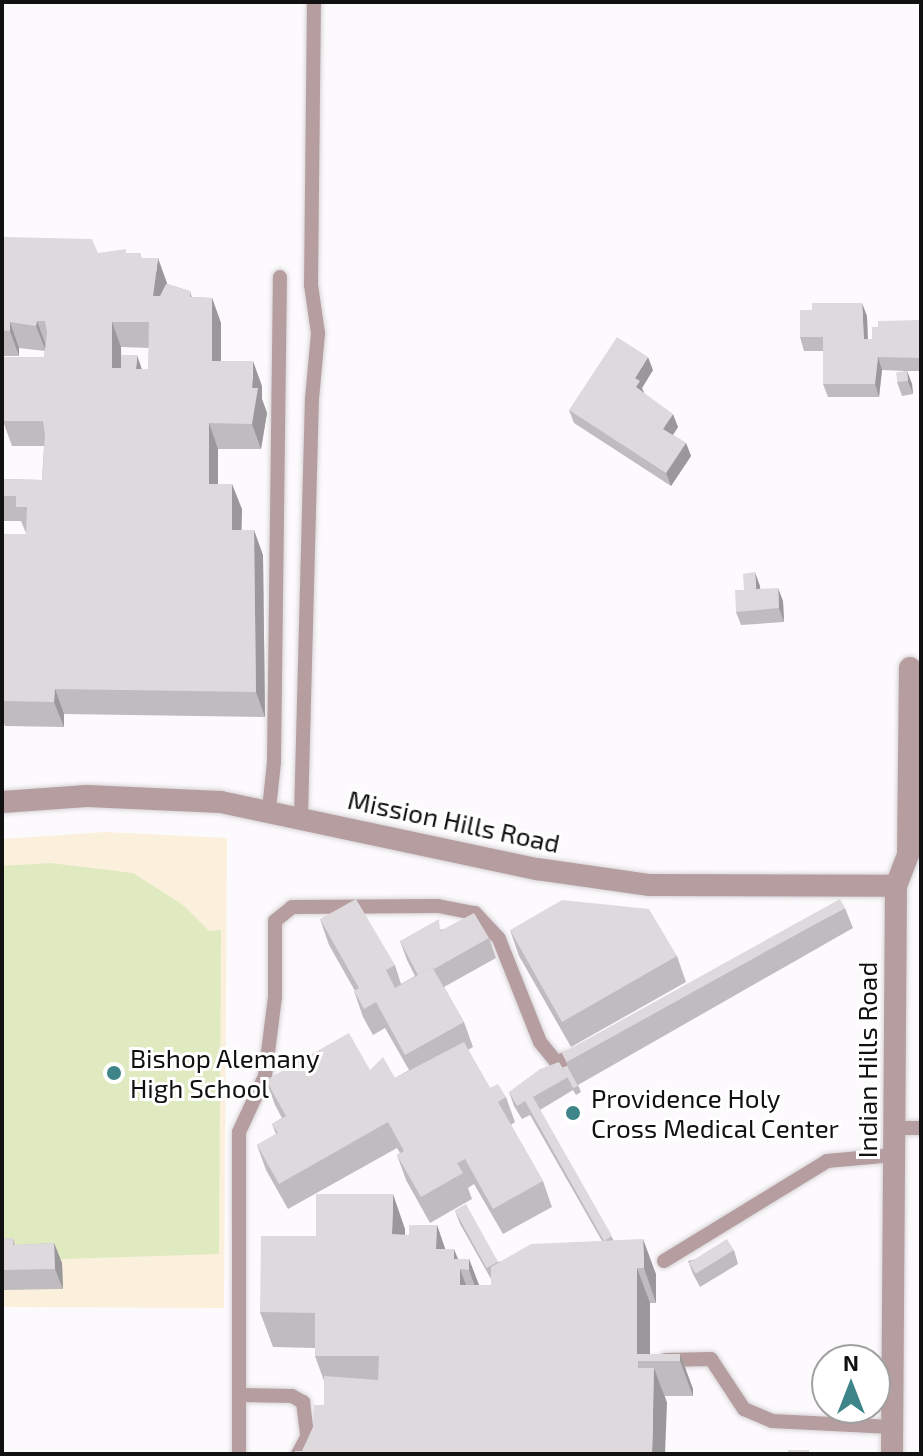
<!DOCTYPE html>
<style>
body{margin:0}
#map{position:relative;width:923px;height:1456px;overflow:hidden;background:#fdfafd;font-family:"Exo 2",sans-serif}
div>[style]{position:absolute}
.education>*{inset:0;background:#fbf0db}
.green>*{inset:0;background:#dfeac1}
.roads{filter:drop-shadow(0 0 2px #d7d5d7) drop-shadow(0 0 2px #d7d5d7)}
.service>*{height:14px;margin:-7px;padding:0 7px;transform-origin:7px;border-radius:7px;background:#b69ea0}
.minor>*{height:22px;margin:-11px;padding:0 11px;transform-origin:11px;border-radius:11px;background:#b69ea0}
.wall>*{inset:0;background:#bfbbbe}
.shaded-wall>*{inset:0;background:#9b989b}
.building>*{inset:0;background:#ded9dd;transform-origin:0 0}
.dots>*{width:22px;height:22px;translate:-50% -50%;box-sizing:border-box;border:4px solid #fff;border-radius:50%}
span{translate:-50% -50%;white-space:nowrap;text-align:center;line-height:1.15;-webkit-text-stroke:6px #fff;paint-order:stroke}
.street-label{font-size:26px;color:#121112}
.poi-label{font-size:26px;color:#121112}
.left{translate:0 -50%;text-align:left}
.frame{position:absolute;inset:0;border:4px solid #121112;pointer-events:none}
.north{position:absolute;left:811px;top:1344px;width:80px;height:80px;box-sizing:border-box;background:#fff;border:2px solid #a0a0a0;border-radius:50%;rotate:0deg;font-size:22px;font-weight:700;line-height:32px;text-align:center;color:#121112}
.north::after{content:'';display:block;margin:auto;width:28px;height:36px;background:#3d8588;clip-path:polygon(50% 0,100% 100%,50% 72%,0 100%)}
</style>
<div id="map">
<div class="education">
<div style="clip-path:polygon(106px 832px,227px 838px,224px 1308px,2px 1307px,2px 839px)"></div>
</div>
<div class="green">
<div style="clip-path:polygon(50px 863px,133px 873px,183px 905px,209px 931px,221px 930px,219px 1254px,2px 1261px,2px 866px)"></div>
</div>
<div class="roads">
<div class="service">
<div style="left:269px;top:809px;width:47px;rotate:-83.9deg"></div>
<div style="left:274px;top:762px;width:485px;rotate:-89.3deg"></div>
<div style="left:301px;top:816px;width:417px;rotate:-88.5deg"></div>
<div style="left:312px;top:399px;width:66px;rotate:-84.8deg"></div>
<div style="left:318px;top:333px;width:49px;rotate:-98.3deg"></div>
<div style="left:311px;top:285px;width:283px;rotate:-89.4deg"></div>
<div style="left:894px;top:1128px;width:27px"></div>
<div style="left:664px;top:1261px;width:191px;rotate:-31.5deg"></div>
<div style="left:827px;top:1161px;width:67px;rotate:-5.1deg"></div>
<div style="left:665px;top:1360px;width:46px;rotate:-1.2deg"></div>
<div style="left:711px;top:1359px;width:60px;rotate:56.6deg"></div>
<div style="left:744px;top:1409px;width:30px;rotate:23deg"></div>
<div style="left:772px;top:1421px;width:120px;rotate:2.9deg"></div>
<div style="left:241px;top:1395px;width:51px;rotate:1.1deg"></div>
<div style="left:292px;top:1396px;width:13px;rotate:29deg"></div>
<div style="left:303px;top:1402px;width:35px;rotate:83deg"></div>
<div style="left:307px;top:1437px;width:19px;rotate:118deg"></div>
<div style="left:239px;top:1454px;width:322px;rotate:-90deg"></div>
<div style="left:239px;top:1132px;width:62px;rotate:-65.1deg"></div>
<div style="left:265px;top:1076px;width:80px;rotate:-82.8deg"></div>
<div style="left:275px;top:997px;width:76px;rotate:-90deg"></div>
<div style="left:275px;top:921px;width:22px;rotate:-39deg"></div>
<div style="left:292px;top:907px;width:146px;rotate:-0.4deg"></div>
<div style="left:438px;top:906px;width:38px;rotate:11deg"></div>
<div style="left:475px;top:913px;width:35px;rotate:47deg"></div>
<div style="left:499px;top:939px;width:111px;rotate:68.3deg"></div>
<div style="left:540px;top:1042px;width:26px;rotate:51deg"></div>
<div style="left:556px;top:1062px;width:26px;rotate:-16deg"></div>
</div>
<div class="minor">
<div style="left:2px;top:802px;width:85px;rotate:-4deg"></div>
<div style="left:87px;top:796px;width:134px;rotate:2.6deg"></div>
<div style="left:221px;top:802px;width:323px;rotate:12deg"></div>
<div style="left:537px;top:869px;width:114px;rotate:8.1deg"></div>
<div style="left:650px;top:885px;width:246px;rotate:0.2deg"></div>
<div style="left:892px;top:1454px;width:568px;rotate:-89.6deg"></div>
<div style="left:896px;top:886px;width:34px;rotate:-69deg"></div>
<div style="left:908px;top:854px;width:186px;rotate:-89.4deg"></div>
</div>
</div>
<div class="wall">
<div style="clip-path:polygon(evenodd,2px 237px,98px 253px,128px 253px,143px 258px,167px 284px,190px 291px,192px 297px,212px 298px,221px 323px,221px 361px,262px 386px,262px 399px,267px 413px,261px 449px,218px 449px,218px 484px,242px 509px,241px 530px,263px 555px,265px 717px,64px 714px,64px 727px,5px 726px,2px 717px,2px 534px,26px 534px,26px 533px,21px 521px,2px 521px,2px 479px,42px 480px,44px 446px,12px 446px,3px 421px,2px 412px,2px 369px,44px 357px,45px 351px,19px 348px,19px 356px,2px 356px,2px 237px,121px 347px,149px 348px,148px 369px,141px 369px,121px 355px,121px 347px)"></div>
<div style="clip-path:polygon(867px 316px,868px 339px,872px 339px,878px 327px,921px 320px,921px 371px,907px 371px,912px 384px,913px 394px,902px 396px,897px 382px,904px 371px,882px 370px,879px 397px,828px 397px,823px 384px,823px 351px,804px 351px,800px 337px)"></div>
<div style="clip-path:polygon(653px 370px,642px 388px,644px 393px,678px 427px,673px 435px,686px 443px,691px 456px,671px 486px,574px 423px,569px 410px)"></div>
<div style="clip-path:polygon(760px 586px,760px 589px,783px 601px,784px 622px,741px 625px,736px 612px,744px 590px)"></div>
<div style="clip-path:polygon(845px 908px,853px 928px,578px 1085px,581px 1092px,576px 1095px,573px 1090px,540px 1110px,614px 1241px,656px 1274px,656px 1303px,650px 1303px,650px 1354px,680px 1354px,693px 1389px,693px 1396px,665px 1396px,667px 1403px,302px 1451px,324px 1405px,324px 1381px,315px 1356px,315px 1348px,273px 1347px,260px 1312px,316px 1236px,405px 1229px,405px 1235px,409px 1235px,437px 1225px,445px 1249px,458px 1259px,469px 1259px,479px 1285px,491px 1285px,491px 1279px,460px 1224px,455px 1211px,498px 1262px,602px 1241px,530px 1115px,522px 1119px,514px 1106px,509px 1092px,563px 1068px,568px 1068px,564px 1056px)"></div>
<div style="clip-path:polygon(320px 919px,395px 965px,401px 984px,415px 976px,407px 960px,400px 941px,443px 929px,489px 938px,496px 958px,444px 987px,464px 1022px,473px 1047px,468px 1050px,490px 1088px,506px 1097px,515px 1122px,511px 1125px,543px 1181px,552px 1207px,503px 1234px,474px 1184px,468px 1188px,472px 1199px,430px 1223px,406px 1180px,397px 1155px,400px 1153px,397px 1148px,288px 1209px,266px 1170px,257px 1145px,276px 1134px,272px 1124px,282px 1118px,275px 1105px,266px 1080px,370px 1070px,395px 1078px,409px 1070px,385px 1028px,373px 1035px,363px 1017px,354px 991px,355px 991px,329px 945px)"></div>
<div style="clip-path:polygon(510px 930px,677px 956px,686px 982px,571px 1047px,519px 956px)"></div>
<div style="clip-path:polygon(13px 1238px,15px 1245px,54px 1243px,62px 1263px,63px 1289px,2px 1290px,2px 1239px)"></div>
<div style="clip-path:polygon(734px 1250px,738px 1264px,700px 1287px,693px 1274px,688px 1261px)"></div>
</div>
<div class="shaded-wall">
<div style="clip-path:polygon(158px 258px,167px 283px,162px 322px,153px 296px)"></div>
<div style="clip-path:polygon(212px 298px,221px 323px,221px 386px,212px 361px)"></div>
<div style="clip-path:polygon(862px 303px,867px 316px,868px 352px,864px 339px)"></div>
<div style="clip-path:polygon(37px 321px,46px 346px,46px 351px,36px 326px)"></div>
<div style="clip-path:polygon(10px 322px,19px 348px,19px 356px,10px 331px)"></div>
<div style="clip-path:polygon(112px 322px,121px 347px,122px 394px,112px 368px)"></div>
<div style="clip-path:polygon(137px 355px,146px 381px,136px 369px)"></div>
<div style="clip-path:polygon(648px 357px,653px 370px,642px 388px,645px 395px,636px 387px,635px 378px)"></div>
<div style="clip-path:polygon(878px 357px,882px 370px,879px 397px,875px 384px)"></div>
<div style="clip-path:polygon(253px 361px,262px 386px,262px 399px,267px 413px,261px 449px,252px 424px)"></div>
<div style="clip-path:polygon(907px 371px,912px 384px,913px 394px,908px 381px)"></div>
<div style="clip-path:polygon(673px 414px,678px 427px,668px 442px,663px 429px)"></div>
<div style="clip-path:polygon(209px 423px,218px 449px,218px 509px,209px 484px)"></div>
<div style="clip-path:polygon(686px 443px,691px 456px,671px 486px,666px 473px)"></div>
<div style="clip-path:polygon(232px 484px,242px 509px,241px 555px,232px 530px)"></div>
<div style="clip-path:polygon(254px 530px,263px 555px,265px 717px,256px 692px)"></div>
<div style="clip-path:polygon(755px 572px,760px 586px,761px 602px,756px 589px)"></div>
<div style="clip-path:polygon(778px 588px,783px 601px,784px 622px,779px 608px)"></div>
<div style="clip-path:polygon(55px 689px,64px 714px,64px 727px,54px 702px)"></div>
<div style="clip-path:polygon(393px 1194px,405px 1229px,405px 1269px,392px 1234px)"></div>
<div style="clip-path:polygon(437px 1225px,449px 1260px,436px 1249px)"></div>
<div style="clip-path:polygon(643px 1239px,656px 1274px,656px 1303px,644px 1268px)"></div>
<div style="clip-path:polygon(54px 1243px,62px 1263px,63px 1289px,55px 1269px)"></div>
<div style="clip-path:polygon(454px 1249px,462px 1269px,460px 1269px,473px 1304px,460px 1285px,454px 1259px)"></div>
<div style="clip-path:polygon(469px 1259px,482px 1293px,482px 1305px,469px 1270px)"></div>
<div style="clip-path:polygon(637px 1268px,650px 1303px,650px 1361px,637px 1354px)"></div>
<div style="clip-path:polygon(680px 1354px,693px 1389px,693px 1396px,680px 1361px)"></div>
<div style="clip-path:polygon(654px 1368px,667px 1403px,665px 1454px,652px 1454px)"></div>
</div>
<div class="building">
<div style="clip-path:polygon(evenodd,2px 237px,92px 239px,98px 253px,126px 249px,126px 253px,141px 253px,141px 258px,158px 258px,153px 296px,160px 296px,166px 284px,190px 291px,190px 297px,212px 298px,212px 361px,253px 361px,252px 388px,258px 388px,252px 424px,209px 423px,209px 484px,232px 484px,232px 530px,254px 530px,256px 692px,55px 689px,54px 702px,2px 701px,2px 534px,26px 534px,27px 507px,16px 507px,16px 496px,2px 496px,2px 479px,42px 480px,45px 435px,43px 421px,3px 421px,2px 369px,4px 368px,4px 357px,44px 357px,47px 333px,45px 321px,37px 321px,36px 326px,10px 322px,10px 331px,2px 330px,2px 237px,112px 322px,149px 322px,148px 369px,136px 369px,137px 355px,121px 355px,121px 368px,112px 368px,112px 322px)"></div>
<div style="clip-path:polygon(812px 303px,862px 303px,864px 339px,872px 339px,872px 327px,878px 327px,878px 321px,921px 320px,921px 358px,878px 357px,875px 384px,823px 384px,823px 337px,800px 337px,800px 310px,812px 310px)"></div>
<div style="clip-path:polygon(617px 337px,648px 357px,635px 378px,640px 381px,636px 387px,673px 414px,663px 429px,686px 443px,666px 473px,569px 410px)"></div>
<div style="left:907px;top:371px;width:10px;height:11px;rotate:84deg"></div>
<div style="clip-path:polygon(755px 572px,756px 589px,778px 588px,779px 608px,736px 612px,735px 590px,744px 590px,743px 574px)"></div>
<div style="clip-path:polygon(356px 899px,395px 965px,386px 970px,395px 988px,432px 967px,464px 1022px,405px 1055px,376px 1002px,364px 1009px,354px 991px,359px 988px,320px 919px)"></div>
<div style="left:840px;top:899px;width:10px;height:318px;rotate:61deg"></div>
<div style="clip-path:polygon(562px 900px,649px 909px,677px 956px,562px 1022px,510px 930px)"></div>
<div style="clip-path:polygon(474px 913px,489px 938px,434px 969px,432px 967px,418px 975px,400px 941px,439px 919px,440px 931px)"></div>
<div style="clip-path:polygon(349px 1033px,370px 1070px,383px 1057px,395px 1078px,464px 1042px,490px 1088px,498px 1084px,506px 1097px,498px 1102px,543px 1181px,493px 1209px,465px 1159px,457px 1163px,463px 1173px,421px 1197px,397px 1155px,404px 1151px,388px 1122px,279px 1184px,257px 1145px,278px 1133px,272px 1124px,286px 1116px,266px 1080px)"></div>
<div style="clip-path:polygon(559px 1062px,568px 1077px,533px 1097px,612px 1236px,604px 1241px,525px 1101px,517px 1106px,509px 1092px,540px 1069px)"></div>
<div style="clip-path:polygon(567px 1066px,578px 1086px,573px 1088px,563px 1068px)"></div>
<div style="clip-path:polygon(316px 1194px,393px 1194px,392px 1234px,409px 1235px,409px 1225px,437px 1225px,436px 1249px,454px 1249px,454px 1259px,469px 1259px,469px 1270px,460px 1269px,460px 1285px,491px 1285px,491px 1267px,531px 1244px,643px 1239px,644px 1268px,637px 1268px,637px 1354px,680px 1354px,680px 1361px,638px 1361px,638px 1368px,654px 1368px,652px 1454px,295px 1454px,295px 1451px,302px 1451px,313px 1427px,314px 1405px,324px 1405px,324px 1376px,378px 1380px,379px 1356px,315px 1356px,315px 1313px,260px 1312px,261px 1236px,316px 1236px)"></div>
<div style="left:466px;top:1204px;width:66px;height:13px;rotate:61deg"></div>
<div style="clip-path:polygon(13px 1238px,13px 1245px,54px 1243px,55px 1269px,2px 1270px,2px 1239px)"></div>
<div style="left:727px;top:1239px;width:13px;height:45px;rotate:58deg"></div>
<div style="left:788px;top:1450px;width:21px;height:4px"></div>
</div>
<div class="dots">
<div style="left:114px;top:1073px;background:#3d8588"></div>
<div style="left:573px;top:1113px;background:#3d8588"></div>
</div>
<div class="street-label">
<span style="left:454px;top:821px;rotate:12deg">Mission Hills Road</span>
<span style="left:867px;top:1060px;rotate:-90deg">Indian Hills Road</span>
</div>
<div class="poi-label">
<span class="left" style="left:130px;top:1073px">Bishop Alemany<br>High School</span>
<span class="left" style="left:591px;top:1113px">Providence Holy<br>Cross Medical Center</span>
</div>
<div class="frame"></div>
<div class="north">N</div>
</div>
